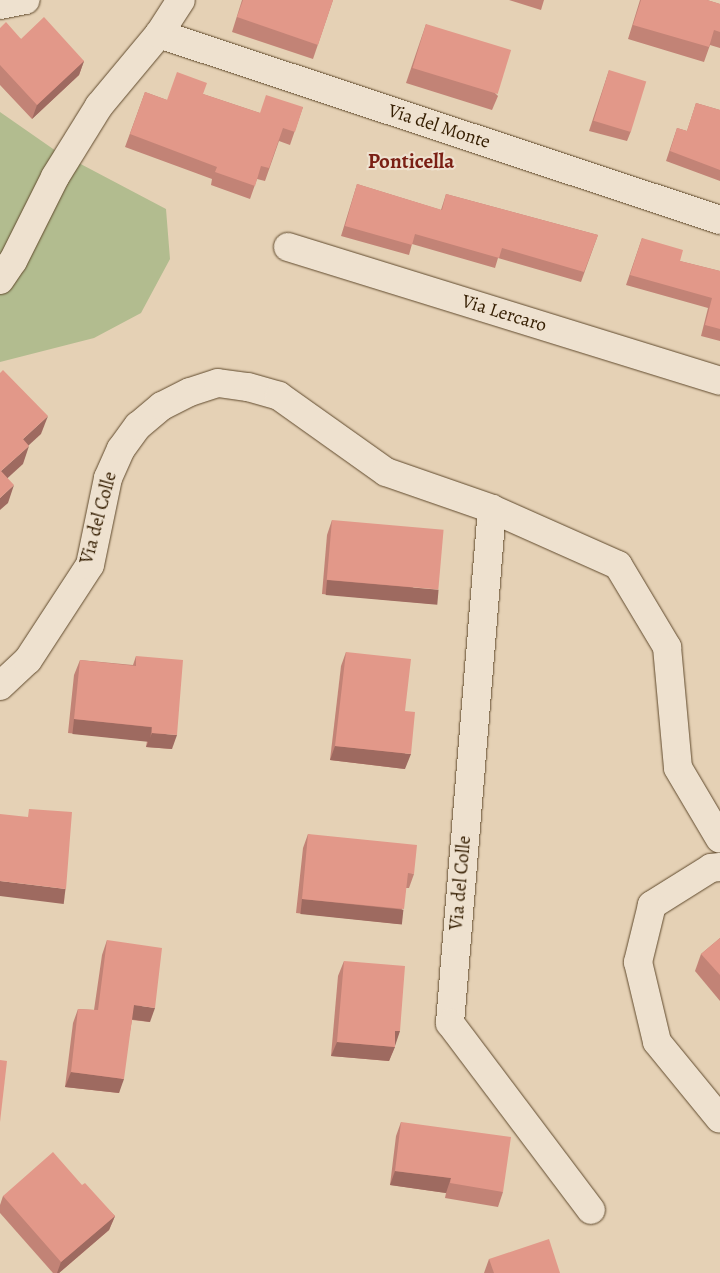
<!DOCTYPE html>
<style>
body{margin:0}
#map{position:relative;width:720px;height:1273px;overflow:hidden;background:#e5d1b5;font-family:Alegreya,serif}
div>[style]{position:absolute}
.green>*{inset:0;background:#b2bc8f}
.roads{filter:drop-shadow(0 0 1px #604a2d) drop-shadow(0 0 1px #604a2d)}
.street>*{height:28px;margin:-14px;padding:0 14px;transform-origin:14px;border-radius:14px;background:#eee1cf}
.wall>*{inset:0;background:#c28376}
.shaded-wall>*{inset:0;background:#9e6a60;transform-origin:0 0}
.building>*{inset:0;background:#e29889;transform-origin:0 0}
span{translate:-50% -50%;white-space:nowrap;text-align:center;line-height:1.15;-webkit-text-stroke:4px #eee1cf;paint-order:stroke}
.street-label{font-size:19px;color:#341d00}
.quarter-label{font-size:21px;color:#7a1f14;font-weight:700}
</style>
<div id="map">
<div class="green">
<div style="clip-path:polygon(0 112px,56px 151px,166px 209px,170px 259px,141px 313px,94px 338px,0 362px)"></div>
</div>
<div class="roads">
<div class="street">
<div style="left:0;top:5px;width:26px;rotate:-11deg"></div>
<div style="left:159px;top:34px;width:591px;rotate:18.34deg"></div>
<div style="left:288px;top:247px;width:452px;rotate:17.2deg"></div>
<div style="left:0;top:280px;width:23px;rotate:-56deg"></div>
<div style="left:13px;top:261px;width:94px;rotate:-63.4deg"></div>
<div style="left:55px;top:177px;width:84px;rotate:-58.2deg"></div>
<div style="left:99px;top:106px;width:94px;rotate:-50.2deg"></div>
<div style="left:159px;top:34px;width:40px;rotate:-57.1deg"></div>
<div style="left:492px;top:509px;width:516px;rotate:94.67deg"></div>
<div style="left:450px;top:1023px;width:234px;rotate:53deg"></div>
<div style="left:0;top:686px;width:38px;rotate:-43deg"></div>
<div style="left:28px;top:660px;width:113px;rotate:-56.9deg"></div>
<div style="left:90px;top:565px;width:89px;rotate:-78.3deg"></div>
<div style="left:108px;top:478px;width:32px;rotate:-66deg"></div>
<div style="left:121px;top:449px;width:29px;rotate:-54deg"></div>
<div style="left:138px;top:426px;width:31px;rotate:-40deg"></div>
<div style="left:162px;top:406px;width:31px;rotate:-27deg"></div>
<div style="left:190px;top:392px;width:29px;rotate:-18deg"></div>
<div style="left:218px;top:383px;width:30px;rotate:8deg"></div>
<div style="left:248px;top:387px;width:32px;rotate:16deg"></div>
<div style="left:279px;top:396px;width:131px;rotate:35.4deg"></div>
<div style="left:386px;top:472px;width:112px;rotate:19.2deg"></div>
<div style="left:492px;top:509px;width:138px;rotate:24deg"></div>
<div style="left:618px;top:565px;width:96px;rotate:59.1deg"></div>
<div style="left:667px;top:647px;width:121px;rotate:84.8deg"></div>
<div style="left:678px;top:768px;width:82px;rotate:59.4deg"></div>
<div style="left:720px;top:867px;width:9px;rotate:174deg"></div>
<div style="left:711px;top:868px;width:70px;rotate:147.9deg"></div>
<div style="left:652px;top:905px;width:59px;rotate:103.8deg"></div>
<div style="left:638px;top:962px;width:82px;rotate:76.6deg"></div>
<div style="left:657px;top:1042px;width:99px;rotate:50.7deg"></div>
</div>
</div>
<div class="wall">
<div style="clip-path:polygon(242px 0,333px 0,313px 59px,232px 32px)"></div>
<div style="clip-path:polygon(509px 0,544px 0,541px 10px)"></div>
<div style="clip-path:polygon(640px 0,707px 0,720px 4px,720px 48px,710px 45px,704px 62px,628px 39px)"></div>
<div style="clip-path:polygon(426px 24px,498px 96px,492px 110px,406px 83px)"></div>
<div style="clip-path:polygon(0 28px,21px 39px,84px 61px,79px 75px,32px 119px,0 85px)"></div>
<div style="clip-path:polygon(609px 70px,631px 131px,627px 141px,589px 131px)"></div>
<div style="clip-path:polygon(145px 92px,167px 100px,203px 94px,260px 113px,303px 107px,290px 145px,279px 141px,265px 181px,257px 179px,250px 199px,211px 185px,212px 179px,125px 147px)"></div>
<div style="clip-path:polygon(696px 103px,720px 110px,720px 181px,666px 161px,677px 128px,687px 131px)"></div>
<div style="clip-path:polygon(357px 184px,441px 210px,446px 194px,598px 235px,581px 282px,498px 258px,495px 268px,412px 244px,409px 255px,341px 236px)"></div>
<div style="clip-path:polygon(642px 238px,680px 261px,720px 271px,720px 341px,701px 336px,708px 308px,626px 285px)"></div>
<div style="clip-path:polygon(332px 520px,433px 604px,322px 594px,327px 535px)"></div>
<div style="clip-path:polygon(346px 652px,405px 711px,405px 769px,330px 760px,341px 666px)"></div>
<div style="clip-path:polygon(136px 656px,172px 749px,146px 747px,147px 741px,68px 733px,74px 675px,80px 660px,133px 665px)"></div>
<div style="clip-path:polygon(308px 834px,414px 874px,409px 888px,406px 888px,399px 924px,296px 913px,303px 848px)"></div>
<div style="clip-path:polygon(720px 938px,720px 1001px,695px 971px,701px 954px)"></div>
<div style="clip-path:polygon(107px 940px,150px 1022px,132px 1020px,119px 1093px,65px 1087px,73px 1023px,78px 1009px,94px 1010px,102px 955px)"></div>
<div style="clip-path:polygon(344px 961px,395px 1046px,389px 1061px,331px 1056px,338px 976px)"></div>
<div style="clip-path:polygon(401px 1122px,503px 1192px,498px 1207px,445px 1198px,446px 1193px,390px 1185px,396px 1136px)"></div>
<div style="clip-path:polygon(82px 1185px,115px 1216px,109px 1230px,59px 1273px,53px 1273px,0 1213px,0 1205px,3px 1196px)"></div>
<div style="clip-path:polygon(489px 1259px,560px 1273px,484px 1273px)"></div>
</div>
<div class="shaded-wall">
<div style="clip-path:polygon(84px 61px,79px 75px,32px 119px,37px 105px)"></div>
<div style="clip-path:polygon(48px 416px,41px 434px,16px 457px,23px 439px)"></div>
<div style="clip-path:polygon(29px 446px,23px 464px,0 485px,1px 471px)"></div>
<div style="clip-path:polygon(14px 485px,8px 503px,0 510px,0 498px)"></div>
<div style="left:327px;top:580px;width:112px;height:15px;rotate:5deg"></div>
<div style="left:74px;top:719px;width:78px;height:15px;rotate:6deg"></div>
<div style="clip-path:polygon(152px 733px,177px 735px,172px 749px,146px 747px)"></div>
<div style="clip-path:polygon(335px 746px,411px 754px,405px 769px,330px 760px)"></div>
<div style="left:0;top:881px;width:66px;height:15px;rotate:7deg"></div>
<div style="left:302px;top:899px;width:102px;height:15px;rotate:6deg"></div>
<div style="clip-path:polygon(134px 1005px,155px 1008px,150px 1022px,129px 1019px)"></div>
<div style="clip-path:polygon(395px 1031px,400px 1031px,395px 1046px)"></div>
<div style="clip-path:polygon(337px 1042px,395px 1047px,389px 1061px,331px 1056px)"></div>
<div style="clip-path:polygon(71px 1072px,124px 1079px,119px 1093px,65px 1087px)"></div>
<div style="clip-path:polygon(395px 1171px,451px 1178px,446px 1193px,390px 1185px)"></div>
<div style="clip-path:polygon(115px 1216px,109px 1230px,59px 1273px,57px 1273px,61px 1262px)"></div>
</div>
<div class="building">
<div style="clip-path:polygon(243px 0,333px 0,318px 45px,237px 17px)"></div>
<div style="clip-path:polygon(641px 0,707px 0,720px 4px,720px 32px,714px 30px,709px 47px,633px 25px)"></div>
<div style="clip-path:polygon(44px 17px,84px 61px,37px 105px,0 65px,0 28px,6px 22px,21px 39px)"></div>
<div style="left:426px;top:24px;width:89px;height:46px;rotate:17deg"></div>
<div style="left:609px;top:70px;width:39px;height:53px;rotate:17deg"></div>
<div style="clip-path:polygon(177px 72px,207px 83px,203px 94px,260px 113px,266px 95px,303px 107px,295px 132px,283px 128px,269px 168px,261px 166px,255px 186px,215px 172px,217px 167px,130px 134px,145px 92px,167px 100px)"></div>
<div style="clip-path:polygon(696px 103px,720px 110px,720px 170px,670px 151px,677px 128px,687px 131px)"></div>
<div style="clip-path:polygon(357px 184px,442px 210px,446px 194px,598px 235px,584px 272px,502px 248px,499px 258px,415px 234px,412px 245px,345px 226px)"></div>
<div style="clip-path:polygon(642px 238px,683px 250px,680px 261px,720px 271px,720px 329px,705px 325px,712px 298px,630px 275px)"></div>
<div style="clip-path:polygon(3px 370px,48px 416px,23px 439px,29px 446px,1px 471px,14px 485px,0 498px,0 373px)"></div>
<div style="left:332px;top:520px;width:112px;height:60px;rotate:5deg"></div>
<div style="clip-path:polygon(346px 652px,411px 659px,405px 711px,415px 712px,411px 754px,335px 746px)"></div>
<div style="clip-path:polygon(136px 656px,183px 660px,177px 735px,152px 733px,152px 727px,74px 719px,80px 660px,136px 666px)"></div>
<div style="clip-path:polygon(29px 809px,72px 812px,66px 889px,0 881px,0 814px,28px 817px)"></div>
<div style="clip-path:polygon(308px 834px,417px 845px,414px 874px,408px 873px,404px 909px,302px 899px)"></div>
<div style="clip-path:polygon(720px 938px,720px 975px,701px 954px)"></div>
<div style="clip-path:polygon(107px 940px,162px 948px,155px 1008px,134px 1005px,124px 1079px,71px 1072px,78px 1009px,98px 1010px)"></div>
<div style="clip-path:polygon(344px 961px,405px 966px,400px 1031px,395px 1031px,395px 1047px,337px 1042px)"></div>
<div style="clip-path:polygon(0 1060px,7px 1061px,0 1122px)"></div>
<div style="clip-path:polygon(401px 1122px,511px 1137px,503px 1192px,450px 1183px,451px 1178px,395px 1171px)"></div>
<div style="clip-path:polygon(53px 1152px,82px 1185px,85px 1183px,115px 1216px,61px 1262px,3px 1196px)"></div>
<div style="clip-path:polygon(549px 1239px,560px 1273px,494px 1273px,489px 1259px)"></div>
</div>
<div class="street-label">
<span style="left:439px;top:127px;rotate:18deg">Via del Monte</span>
<span style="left:504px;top:314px;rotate:17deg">Via Lercaro</span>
<span style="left:99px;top:518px;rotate:-75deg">Via del Colle</span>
<span style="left:461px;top:883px;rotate:-85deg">Via del Colle</span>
</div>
<div class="quarter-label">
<span style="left:411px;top:161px">Ponticella</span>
</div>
</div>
